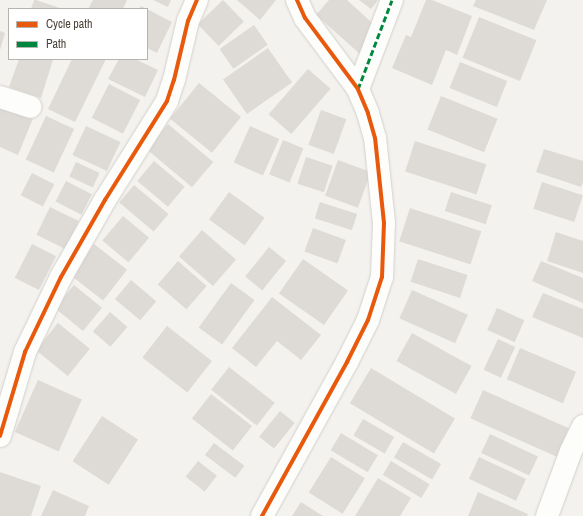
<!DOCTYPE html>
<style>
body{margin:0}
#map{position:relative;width:583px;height:516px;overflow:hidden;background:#f4f2ee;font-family:"Archivo Narrow",sans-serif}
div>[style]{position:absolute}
.building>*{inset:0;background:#dedbd6;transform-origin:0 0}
.roads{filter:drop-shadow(0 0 1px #d2d0cb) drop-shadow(0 0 1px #d2d0cb)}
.minor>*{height:22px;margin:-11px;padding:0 11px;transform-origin:11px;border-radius:11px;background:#fdfdfc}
.quiet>*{height:3px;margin-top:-1.5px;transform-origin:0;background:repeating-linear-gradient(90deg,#00873e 0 6px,transparent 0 9px)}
.cycleway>*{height:4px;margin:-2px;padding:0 2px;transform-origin:2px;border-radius:2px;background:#e8590c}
span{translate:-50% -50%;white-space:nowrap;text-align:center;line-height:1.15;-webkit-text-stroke:3.5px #fff;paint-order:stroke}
.legend{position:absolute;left:8px;top:8px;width:140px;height:52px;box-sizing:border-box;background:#fff;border:1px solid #b7b4b0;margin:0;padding:5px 7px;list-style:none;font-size:12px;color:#4b4439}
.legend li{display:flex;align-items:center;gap:8px;height:20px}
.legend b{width:20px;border:1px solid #b7b4b0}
</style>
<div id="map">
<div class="building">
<div style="clip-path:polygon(34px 0,36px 0,63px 9px,31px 9px)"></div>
<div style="clip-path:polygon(93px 0,127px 0,123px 9px,88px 9px)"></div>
<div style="clip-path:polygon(153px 0,171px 0,168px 7px)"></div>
<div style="left:223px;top:0;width:30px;height:35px;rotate:46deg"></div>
<div style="clip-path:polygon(237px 0,276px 0,260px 20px)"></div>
<div style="clip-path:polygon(329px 0,347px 0,380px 30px,360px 54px,316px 15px)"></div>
<div style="clip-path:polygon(359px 0,378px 0,371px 9px)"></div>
<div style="clip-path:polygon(426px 0,432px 0,472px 16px,457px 55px,446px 50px,432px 85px,392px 68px,406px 35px,411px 37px)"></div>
<div style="clip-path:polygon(476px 0,547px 0,534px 30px,473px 6px)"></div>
<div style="clip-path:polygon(141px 6px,172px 22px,157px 53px,147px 48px,147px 9px,139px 9px)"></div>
<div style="left:479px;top:17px;width:62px;height:44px;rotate:22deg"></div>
<div style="left:254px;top:25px;width:24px;height:42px;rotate:55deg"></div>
<div style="clip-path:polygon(0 31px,5px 33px,0 50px)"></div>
<div style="left:268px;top:48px;width:42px;height:55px;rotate:55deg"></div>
<div style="clip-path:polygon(19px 59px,53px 60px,41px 98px,9px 87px)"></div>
<div style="clip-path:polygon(72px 59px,106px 59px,75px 122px,48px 109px)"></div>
<div style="clip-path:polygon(119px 59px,135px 59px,158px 70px,145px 97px,108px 79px)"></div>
<div style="left:460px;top:62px;width:51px;height:28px;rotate:22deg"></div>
<div style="left:308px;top:69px;width:30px;height:60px;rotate:41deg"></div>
<div style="left:199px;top:83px;width:54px;height:46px;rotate:39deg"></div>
<div style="left:109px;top:84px;width:35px;height:38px;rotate:27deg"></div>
<div style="left:441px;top:96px;width:61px;height:36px;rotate:22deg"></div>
<div style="clip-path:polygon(0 102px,34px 116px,18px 155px,0 147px)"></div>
<div style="left:321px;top:110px;width:27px;height:37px;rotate:20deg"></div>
<div style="left:46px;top:116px;width:31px;height:48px;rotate:25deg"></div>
<div style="left:168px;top:124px;width:59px;height:33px;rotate:40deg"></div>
<div style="left:86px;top:126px;width:38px;height:32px;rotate:25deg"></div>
<div style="left:250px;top:126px;width:32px;height:40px;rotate:24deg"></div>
<div style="left:283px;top:140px;width:22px;height:37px;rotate:22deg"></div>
<div style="left:415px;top:141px;width:75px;height:32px;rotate:18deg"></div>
<div style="clip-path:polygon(544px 149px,583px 161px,583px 182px,581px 187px,536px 172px)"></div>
<div style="left:306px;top:157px;width:28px;height:28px;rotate:18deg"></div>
<div style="left:338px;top:160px;width:35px;height:38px;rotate:20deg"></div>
<div style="left:154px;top:161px;width:40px;height:26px;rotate:40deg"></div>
<div style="left:76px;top:162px;width:26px;height:16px;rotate:25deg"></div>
<div style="left:32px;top:173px;width:25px;height:25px;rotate:27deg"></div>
<div style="left:66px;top:181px;width:29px;height:23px;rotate:27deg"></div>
<div style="left:542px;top:182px;width:43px;height:28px;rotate:18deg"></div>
<div style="left:134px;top:185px;width:45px;height:23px;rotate:40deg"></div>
<div style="left:229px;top:192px;width:44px;height:34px;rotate:36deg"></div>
<div style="left:451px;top:192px;width:43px;height:20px;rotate:18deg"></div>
<div style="left:320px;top:202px;width:39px;height:17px;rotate:18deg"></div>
<div style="left:50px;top:207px;width:32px;height:31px;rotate:26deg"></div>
<div style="left:410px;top:208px;width:75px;height:35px;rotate:18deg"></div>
<div style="left:123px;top:216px;width:34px;height:32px;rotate:40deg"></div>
<div style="left:313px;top:228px;width:35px;height:25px;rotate:20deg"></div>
<div style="left:202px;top:230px;width:45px;height:35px;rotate:41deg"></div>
<div style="clip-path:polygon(556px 232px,583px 241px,583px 273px,547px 261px)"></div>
<div style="left:32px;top:244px;width:27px;height:38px;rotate:27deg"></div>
<div style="left:94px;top:244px;width:42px;height:39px;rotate:38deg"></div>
<div style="left:269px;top:247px;width:22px;height:38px;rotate:39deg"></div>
<div style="left:303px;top:259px;width:55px;height:42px;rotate:35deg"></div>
<div style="left:418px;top:259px;width:52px;height:24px;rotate:18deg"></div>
<div style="left:178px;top:261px;width:38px;height:31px;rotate:41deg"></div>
<div style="clip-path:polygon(541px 261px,583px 278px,583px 303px,532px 281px)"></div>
<div style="left:131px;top:280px;width:33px;height:25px;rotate:40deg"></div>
<div style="left:231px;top:283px;width:29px;height:55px;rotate:36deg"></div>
<div style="left:74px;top:285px;width:36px;height:30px;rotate:39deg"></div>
<div style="left:412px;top:290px;width:61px;height:31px;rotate:24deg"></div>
<div style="clip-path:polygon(543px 293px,583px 309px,583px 338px,532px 317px)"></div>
<div style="clip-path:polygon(272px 297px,321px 335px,301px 360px,277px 341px,256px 367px,232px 348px)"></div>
<div style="left:497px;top:308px;width:30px;height:24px;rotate:24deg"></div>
<div style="left:110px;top:312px;width:23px;height:26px;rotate:41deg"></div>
<div style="left:58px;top:323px;width:41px;height:35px;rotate:39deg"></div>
<div style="left:167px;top:326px;width:57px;height:40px;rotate:38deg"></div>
<div style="left:412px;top:333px;width:68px;height:32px;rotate:29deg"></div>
<div style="left:498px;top:339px;width:19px;height:34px;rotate:25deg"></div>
<div style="left:520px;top:348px;width:61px;height:34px;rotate:23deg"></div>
<div style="left:229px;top:367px;width:58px;height:29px;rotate:38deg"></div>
<div style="left:371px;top:368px;width:98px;height:41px;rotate:31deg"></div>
<div style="left:38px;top:380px;width:48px;height:57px;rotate:24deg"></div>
<div style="left:483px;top:390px;width:94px;height:31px;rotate:24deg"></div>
<div style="left:211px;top:394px;width:52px;height:31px;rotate:38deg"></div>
<div style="left:280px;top:411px;width:19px;height:33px;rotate:39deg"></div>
<div style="left:102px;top:416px;width:43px;height:54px;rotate:33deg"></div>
<div style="left:363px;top:419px;width:36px;height:19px;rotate:30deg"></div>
<div style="left:341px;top:433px;width:43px;height:20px;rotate:31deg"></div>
<div style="left:490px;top:434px;width:53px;height:21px;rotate:25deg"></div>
<div style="left:403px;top:442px;width:44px;height:18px;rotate:30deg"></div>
<div style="left:214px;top:443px;width:38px;height:15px;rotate:37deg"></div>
<div style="left:331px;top:457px;width:40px;height:42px;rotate:32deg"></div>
<div style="left:479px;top:457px;width:52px;height:24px;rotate:25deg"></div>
<div style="left:198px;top:461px;width:24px;height:20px;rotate:38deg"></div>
<div style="left:391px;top:461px;width:45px;height:16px;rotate:31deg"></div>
<div style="clip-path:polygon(0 472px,41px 486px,31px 516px,0 516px)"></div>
<div style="clip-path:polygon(378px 478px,411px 498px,400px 516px,355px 516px)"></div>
<div style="clip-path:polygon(53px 490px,89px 506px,85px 516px,41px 516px)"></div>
<div style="clip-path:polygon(478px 492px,528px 514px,527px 516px,468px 516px)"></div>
<div style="clip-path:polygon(301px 502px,323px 516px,292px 516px)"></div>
</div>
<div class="roads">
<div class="minor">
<div style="left:358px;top:89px;width:95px;rotate:-69.1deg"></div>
<div style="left:0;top:97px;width:32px;rotate:18deg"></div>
<div style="left:0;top:436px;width:88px;rotate:-73.4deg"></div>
<div style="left:25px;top:352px;width:83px;rotate:-64.4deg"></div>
<div style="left:61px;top:277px;width:89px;rotate:-60.3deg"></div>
<div style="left:105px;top:200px;width:117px;rotate:-57.9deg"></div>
<div style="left:167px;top:101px;width:22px;rotate:-72deg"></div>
<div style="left:174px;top:80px;width:61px;rotate:-76.7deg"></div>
<div style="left:188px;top:21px;width:23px;rotate:-67deg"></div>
<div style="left:262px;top:516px;width:176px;rotate:-61.1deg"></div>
<div style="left:347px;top:362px;width:47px;rotate:-63.4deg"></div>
<div style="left:368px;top:320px;width:45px;rotate:-72deg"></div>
<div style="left:382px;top:277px;width:54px;rotate:-87.9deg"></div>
<div style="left:384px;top:223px;width:85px;rotate:-96deg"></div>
<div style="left:375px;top:138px;width:26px;rotate:-106deg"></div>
<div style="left:368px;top:113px;width:26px;rotate:-113deg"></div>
<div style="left:358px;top:89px;width:89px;rotate:-126.7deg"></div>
<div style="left:305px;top:18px;width:20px;rotate:-114deg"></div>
<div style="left:547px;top:516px;width:69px;rotate:-69.7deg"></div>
<div style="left:571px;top:451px;width:28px;rotate:-64deg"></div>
</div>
</div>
<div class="quiet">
<div style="left:358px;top:89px;width:95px;rotate:-69.1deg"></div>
</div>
<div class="cycleway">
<div style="left:0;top:436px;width:88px;rotate:-73.4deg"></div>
<div style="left:25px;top:352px;width:83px;rotate:-64.4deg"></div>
<div style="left:61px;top:277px;width:89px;rotate:-60.3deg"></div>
<div style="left:105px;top:200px;width:117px;rotate:-57.9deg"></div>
<div style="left:167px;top:101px;width:22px;rotate:-72deg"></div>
<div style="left:174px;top:80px;width:61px;rotate:-76.7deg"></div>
<div style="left:188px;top:21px;width:23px;rotate:-67deg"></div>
<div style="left:262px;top:516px;width:176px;rotate:-61.1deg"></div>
<div style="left:347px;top:362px;width:47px;rotate:-63.4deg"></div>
<div style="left:368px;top:320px;width:45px;rotate:-72deg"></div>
<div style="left:382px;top:277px;width:54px;rotate:-87.9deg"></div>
<div style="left:384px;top:223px;width:85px;rotate:-96deg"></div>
<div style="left:375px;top:138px;width:26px;rotate:-106deg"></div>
<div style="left:368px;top:113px;width:26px;rotate:-113deg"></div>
<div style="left:358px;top:89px;width:89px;rotate:-126.7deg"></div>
<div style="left:305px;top:18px;width:20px;rotate:-114deg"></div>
</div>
<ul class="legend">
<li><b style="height:5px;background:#e8590c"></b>Cycle path</li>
<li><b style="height:5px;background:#00873e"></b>Path</li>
</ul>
</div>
